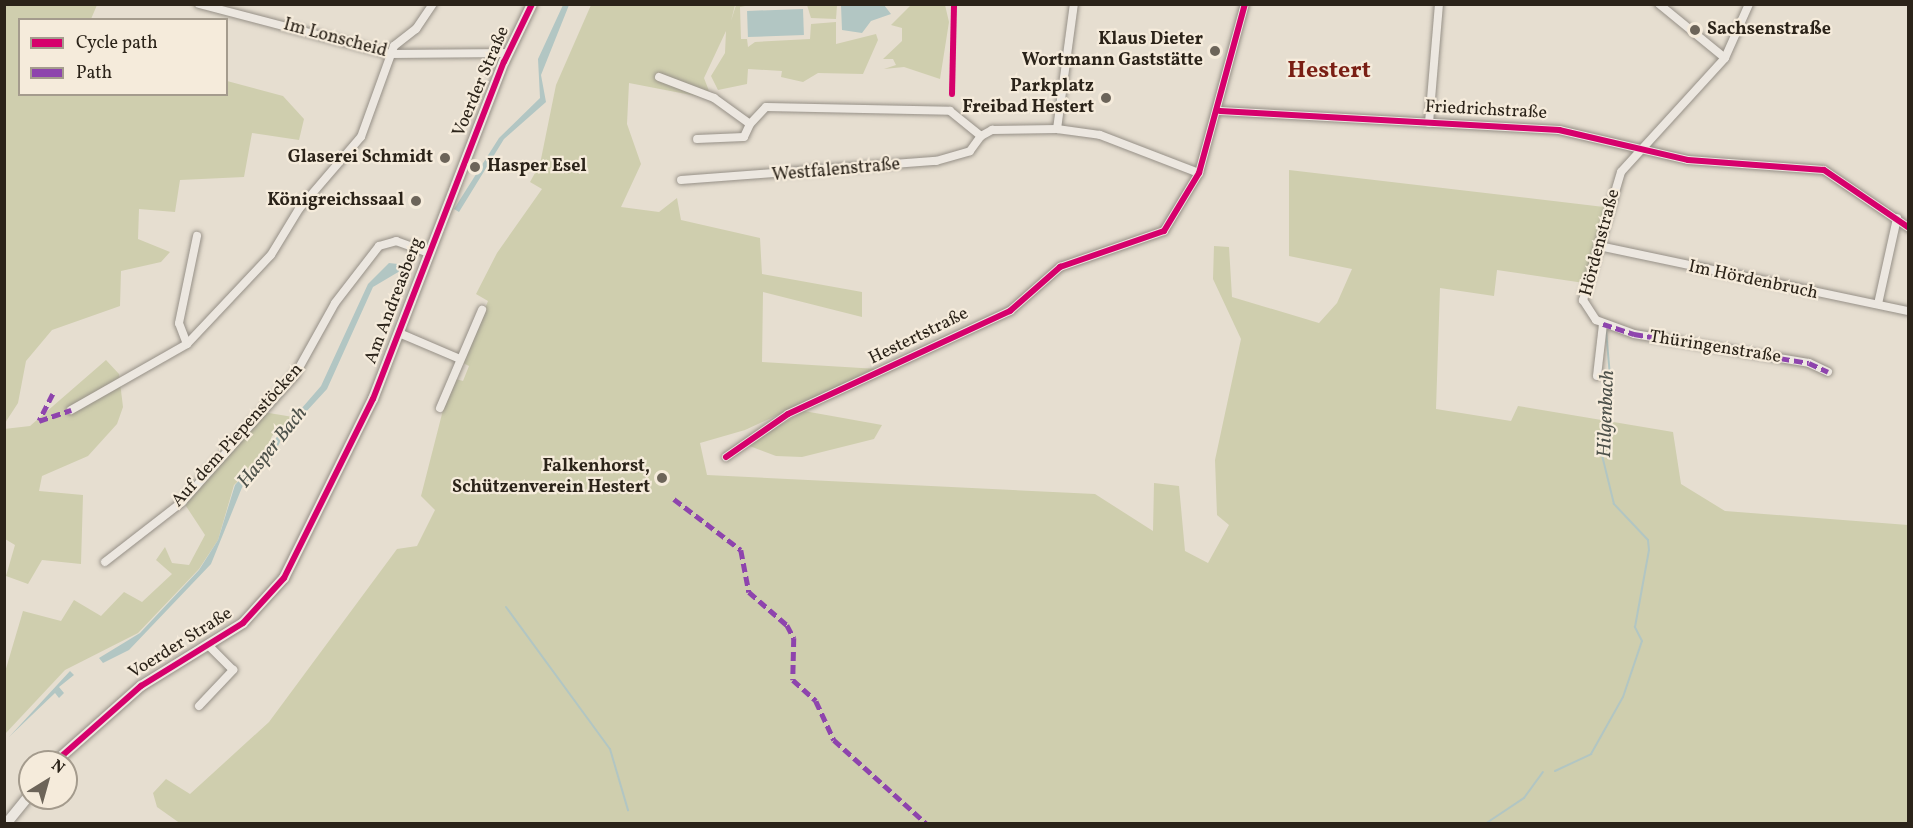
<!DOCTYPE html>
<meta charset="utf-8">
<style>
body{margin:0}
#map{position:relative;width:1913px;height:828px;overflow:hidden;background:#e6ded0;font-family:Vollkorn,serif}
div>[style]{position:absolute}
.green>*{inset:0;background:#cfceae}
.water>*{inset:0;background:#b2c6c3;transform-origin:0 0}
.stream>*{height:2px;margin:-1px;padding:0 1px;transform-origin:1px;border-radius:1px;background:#b2c6c3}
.roads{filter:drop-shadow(0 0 2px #969087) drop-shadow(0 0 2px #969087)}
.minor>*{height:8px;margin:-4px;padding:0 4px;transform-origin:4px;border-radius:4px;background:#ece7e0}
.secondary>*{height:10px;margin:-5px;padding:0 5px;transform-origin:5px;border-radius:5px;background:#ece7e0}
.quiet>*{height:4.5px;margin-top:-2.25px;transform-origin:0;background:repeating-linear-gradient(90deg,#8e44ad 0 9px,transparent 0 13.5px)}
.cycleway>*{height:6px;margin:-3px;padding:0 3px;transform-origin:3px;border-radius:3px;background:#d6006c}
.dots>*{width:16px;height:16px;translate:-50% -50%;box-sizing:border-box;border:3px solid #f5ebdb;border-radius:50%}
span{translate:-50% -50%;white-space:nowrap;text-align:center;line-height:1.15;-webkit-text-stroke:4.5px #f5ebdb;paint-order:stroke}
.poi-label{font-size:18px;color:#2b2319;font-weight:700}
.left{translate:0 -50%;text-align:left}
.right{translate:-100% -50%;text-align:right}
.street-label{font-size:18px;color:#2b2319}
.water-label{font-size:20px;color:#4d514a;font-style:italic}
.district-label{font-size:24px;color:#7a1f14;font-weight:700}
.frame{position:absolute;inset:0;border:6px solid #2b2319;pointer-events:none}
.legend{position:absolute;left:18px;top:18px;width:210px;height:78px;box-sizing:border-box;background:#f5ebdb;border:2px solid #a49b8d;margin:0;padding:8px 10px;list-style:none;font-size:18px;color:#2b2319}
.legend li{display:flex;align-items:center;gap:12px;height:30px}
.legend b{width:30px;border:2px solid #a49b8d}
.north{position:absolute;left:18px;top:750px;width:60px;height:60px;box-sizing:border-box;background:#f5ebdb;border:2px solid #a49b8d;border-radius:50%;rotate:37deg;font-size:16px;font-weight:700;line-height:24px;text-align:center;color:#2b2319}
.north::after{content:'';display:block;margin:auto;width:21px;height:27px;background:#6c6459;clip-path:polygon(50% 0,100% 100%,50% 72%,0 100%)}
</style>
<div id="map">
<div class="green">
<div style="clip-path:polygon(5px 4px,97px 5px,91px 19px,20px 20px,20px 94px,226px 94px,227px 81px,283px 96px,304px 119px,299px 140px,252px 133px,244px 177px,180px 180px,175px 212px,139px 209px,138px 239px,170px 252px,161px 262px,121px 271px,120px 306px,52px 330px,26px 361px,18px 403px,5px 423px)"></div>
<div style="clip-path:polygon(591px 5px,735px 5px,731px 21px,736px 5px,750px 5px,740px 7px,741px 39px,747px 39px,748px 47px,755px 42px,810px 39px,811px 24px,836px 22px,836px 44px,876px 34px,878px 40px,863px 74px,818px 73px,803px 82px,781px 77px,782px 71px,748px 69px,747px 84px,718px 90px,711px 76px,725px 53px,726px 31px,704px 78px,712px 99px,629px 83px,627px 124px,641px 164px,621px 207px,659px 212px,677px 198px,681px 220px,760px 238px,762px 274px,862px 292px,862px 317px,763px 292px,762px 362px,878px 369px,745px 430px,700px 443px,707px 475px,1095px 494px,1153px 531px,1154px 483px,1179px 486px,1185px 551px,1208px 563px,1229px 525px,1217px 515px,1215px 460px,1241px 339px,1213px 279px,1214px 246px,1229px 247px,1232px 297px,1319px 323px,1337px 303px,1352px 269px,1289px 256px,1289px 170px,1604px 207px,1584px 283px,1497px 270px,1494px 296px,1440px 288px,1436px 409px,1511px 421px,1518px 406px,1673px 432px,1681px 484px,1725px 511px,1908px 525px,1908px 823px,181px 824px,157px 807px,153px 793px,166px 779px,190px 794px,269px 722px,397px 549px,417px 546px,435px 510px,421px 496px,443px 410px,456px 379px,463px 381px,469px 366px,463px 363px,488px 301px,476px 294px,497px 253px,542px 189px,530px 182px,540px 164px,556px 85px)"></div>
<div style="clip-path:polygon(807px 5px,837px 5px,836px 19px,811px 18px)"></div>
<div style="clip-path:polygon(911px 5px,945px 5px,949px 22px,940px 79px,904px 67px,884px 69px,896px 65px,893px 59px,883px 59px,902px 41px,902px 28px,891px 25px)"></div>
<div style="clip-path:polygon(106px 360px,119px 374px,123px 407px,117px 424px,88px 456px,42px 476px,39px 491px,83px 495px,81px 564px,42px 560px,28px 584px,6px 576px,15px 545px,5px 539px,4px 429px,30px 426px)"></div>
<div style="clip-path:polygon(804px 411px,882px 425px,874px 439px,802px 457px,776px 456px,747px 445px)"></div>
<div style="clip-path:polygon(263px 412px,293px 417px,272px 436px,262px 459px,234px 485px,218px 540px,199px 569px,138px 633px,65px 670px,5px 734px,5px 672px,23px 611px,61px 621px,74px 600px,101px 616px,124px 592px,142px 602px,172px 574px,156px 560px,165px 547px,172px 563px,189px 565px,205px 535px,184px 503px)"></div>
</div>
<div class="water">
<div style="clip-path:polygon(563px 5px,569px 5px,541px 75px,546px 102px,504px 139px,459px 212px,454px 209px,499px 138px,540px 98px,538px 59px)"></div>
<div style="clip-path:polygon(841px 5px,884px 5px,891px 14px,871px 21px,862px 33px,842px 30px)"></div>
<div style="left:803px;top:9px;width:26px;height:56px;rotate:88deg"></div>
<div style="clip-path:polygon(389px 263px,398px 264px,400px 271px,373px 287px,327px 389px,282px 438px,270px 462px,243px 485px,211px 564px,129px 650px,103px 663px,99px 658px,140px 633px,199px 570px,218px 540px,235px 485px,321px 386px,368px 284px)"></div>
<div style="clip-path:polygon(70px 671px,74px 675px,59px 687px,64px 693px,59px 698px,55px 693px,9px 737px)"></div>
</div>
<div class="stream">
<div style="left:397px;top:267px;width:12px"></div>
<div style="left:506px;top:607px;width:176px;rotate:53.8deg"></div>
<div style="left:610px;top:749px;width:64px;rotate:73.6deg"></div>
<div style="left:1555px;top:771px;width:40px;rotate:-25deg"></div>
<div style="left:1591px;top:754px;width:65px;rotate:-60.7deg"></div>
<div style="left:1623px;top:697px;width:59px;rotate:-71.3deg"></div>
<div style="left:1642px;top:641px;width:16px;rotate:-117deg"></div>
<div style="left:1635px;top:627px;width:78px;rotate:-79.7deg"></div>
<div style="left:1649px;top:550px;width:10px;rotate:-96deg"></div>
<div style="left:1648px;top:540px;width:50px;rotate:-133.4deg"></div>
<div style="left:1614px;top:504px;width:50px;rotate:-103.8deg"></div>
<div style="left:1602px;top:455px;width:68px;rotate:-82.3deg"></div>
<div style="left:1611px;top:388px;width:58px;rotate:-94.9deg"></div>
<div style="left:1485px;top:824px;width:47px;rotate:-33.7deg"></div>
<div style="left:1524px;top:798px;width:32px;rotate:-54deg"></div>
</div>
<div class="roads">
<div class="minor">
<div style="left:199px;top:4px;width:197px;rotate:14.7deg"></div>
<div style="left:390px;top:54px;width:118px;rotate:-0.5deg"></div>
<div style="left:1659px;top:4px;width:85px;rotate:39.3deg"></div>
<div style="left:1749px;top:4px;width:59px;rotate:114deg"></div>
<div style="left:1725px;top:58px;width:154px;rotate:132.4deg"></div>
<div style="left:1621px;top:172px;width:134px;rotate:106.5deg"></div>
<div style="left:1583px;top:300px;width:24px;rotate:57deg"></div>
<div style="left:1596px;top:320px;width:40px;rotate:20.2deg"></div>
<div style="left:1634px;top:334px;width:177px;rotate:9.4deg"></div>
<div style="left:1809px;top:363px;width:21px;rotate:25deg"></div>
<div style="left:659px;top:77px;width:59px;rotate:20.9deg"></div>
<div style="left:714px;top:98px;width:44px;rotate:35.8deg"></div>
<div style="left:750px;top:124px;width:14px;rotate:115deg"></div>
<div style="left:744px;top:137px;width:47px;rotate:177.6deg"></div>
<div style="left:1220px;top:111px;width:340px;rotate:3.2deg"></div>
<div style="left:1559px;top:130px;width:132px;rotate:13.1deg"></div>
<div style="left:1688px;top:160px;width:136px;rotate:4.2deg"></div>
<div style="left:1824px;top:170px;width:102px;rotate:34.2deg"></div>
<div style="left:1429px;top:123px;width:119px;rotate:-85.2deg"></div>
<div style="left:750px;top:124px;width:23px;rotate:-47deg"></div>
<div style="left:766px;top:107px;width:184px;rotate:1.2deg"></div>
<div style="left:950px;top:111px;width:40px;rotate:39deg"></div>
<div style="left:981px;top:136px;width:13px;rotate:-29deg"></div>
<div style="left:992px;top:130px;width:65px;rotate:-0.9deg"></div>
<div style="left:1057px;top:129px;width:43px;rotate:7.9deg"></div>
<div style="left:1100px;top:135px;width:106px;rotate:21deg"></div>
<div style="left:1057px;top:129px;width:126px;rotate:-82.3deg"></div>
<div style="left:681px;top:180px;width:256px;rotate:-4.3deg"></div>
<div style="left:936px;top:161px;width:35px;rotate:-16deg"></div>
<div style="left:970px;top:151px;width:19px;rotate:-54deg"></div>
<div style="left:1599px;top:246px;width:316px;rotate:11.9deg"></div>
<div style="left:1878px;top:304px;width:88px;rotate:-77.5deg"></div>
<div style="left:399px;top:333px;width:66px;rotate:23.1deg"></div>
<div style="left:187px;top:344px;width:22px;rotate:-111deg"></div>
<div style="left:179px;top:323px;width:89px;rotate:-78.3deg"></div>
<div style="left:1597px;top:376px;width:52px;rotate:-83.4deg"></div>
<div style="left:440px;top:408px;width:107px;rotate:-66.8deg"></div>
<div style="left:71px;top:410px;width:133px;rotate:-29.6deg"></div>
<div style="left:187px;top:344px;width:122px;rotate:-46.7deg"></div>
<div style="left:271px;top:255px;width:54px;rotate:-58.7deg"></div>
<div style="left:299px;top:209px;width:95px;rotate:-49.3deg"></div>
<div style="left:361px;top:137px;width:97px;rotate:-70.1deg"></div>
<div style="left:394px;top:46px;width:28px;rotate:-38deg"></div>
<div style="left:416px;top:29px;width:30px;rotate:-56deg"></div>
<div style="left:726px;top:457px;width:75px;rotate:-34.7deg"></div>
<div style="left:788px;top:414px;width:245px;rotate:-24.9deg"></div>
<div style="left:1010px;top:311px;width:67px;rotate:-41.3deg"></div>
<div style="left:1060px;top:267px;width:110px;rotate:-19.1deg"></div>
<div style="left:1164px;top:231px;width:68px;rotate:-58.9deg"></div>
<div style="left:1199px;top:173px;width:175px;rotate:-74.8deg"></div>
<div style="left:105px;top:562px;width:98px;rotate:-37.9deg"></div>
<div style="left:182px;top:502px;width:170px;rotate:-48.3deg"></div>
<div style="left:295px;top:375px;width:82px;rotate:-60.9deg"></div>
<div style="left:335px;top:303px;width:72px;rotate:-52.3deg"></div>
<div style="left:379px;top:246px;width:18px;rotate:-16deg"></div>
<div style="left:396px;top:241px;width:35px;rotate:20deg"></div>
<div style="left:199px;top:706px;width:50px;rotate:-46.6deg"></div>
<div style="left:233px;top:670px;width:33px;rotate:-135deg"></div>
</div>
<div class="secondary">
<div style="left:55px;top:762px;width:115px;rotate:-41.5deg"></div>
<div style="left:141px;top:686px;width:120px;rotate:-31.7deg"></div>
<div style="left:243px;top:623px;width:61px;rotate:-47.7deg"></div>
<div style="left:284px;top:578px;width:200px;rotate:-63.6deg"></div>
<div style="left:373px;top:399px;width:362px;rotate:-68.8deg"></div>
<div style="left:504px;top:62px;width:64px;rotate:-64.2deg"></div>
<div style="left:6px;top:824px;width:38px;rotate:-51deg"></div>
</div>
</div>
<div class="quiet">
<div style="left:1603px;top:324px;width:33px;rotate:18deg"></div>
<div style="left:1634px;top:334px;width:177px;rotate:9.4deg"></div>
<div style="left:1809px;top:363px;width:21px;rotate:25deg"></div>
<div style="left:53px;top:394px;width:30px;rotate:117deg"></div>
<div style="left:39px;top:421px;width:34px;rotate:-19deg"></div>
<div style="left:674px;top:499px;width:84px;rotate:37.3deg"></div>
<div style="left:741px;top:550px;width:43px;rotate:79.2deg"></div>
<div style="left:749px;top:592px;width:50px;rotate:41deg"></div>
<div style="left:787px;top:625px;width:15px;rotate:62deg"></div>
<div style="left:794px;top:638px;width:42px;rotate:91.4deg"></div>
<div style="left:793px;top:680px;width:31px;rotate:42deg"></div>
<div style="left:816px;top:701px;width:43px;rotate:65.2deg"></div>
<div style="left:834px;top:740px;width:125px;rotate:42.1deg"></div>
</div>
<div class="cycleway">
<div style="left:952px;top:94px;width:90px;rotate:-88.7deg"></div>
<div style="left:1220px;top:111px;width:340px;rotate:3.2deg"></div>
<div style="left:1559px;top:130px;width:132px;rotate:13.1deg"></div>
<div style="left:1688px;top:160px;width:136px;rotate:4.2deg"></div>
<div style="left:1824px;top:170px;width:102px;rotate:34.2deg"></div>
<div style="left:726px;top:457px;width:75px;rotate:-34.7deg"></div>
<div style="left:788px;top:414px;width:245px;rotate:-24.9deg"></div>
<div style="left:1010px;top:311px;width:67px;rotate:-41.3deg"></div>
<div style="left:1060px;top:267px;width:110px;rotate:-19.1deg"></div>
<div style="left:1164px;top:231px;width:68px;rotate:-58.9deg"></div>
<div style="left:1199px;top:173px;width:175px;rotate:-74.8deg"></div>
<div style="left:55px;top:762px;width:115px;rotate:-41.5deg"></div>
<div style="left:141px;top:686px;width:120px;rotate:-31.7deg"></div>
<div style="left:243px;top:623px;width:61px;rotate:-47.7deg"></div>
<div style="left:284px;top:578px;width:200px;rotate:-63.6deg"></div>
<div style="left:373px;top:399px;width:362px;rotate:-68.8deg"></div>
<div style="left:504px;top:62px;width:64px;rotate:-64.2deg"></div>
</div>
<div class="dots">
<div style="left:1695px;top:30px;background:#6c6459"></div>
<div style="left:1215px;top:51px;background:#6c6459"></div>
<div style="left:1106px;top:98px;background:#6c6459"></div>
<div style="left:445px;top:158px;background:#6c6459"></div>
<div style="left:475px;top:167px;background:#6c6459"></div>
<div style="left:416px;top:201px;background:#6c6459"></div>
<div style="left:662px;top:478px;background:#6c6459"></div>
</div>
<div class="poi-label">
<span class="left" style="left:1707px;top:30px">Sachsenstraße</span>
<span class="right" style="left:1203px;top:51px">Klaus Dieter<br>Wortmann Gaststätte</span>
<span class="right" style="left:1094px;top:98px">Parkplatz<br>Freibad Hestert</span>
<span class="right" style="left:433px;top:158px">Glaserei Schmidt</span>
<span class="left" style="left:487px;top:167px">Hasper Esel</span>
<span class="right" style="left:404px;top:201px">Königreichssaal</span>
<span class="right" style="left:650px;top:478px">Falkenhorst,<br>Schützenverein Hestert</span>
</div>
<div class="street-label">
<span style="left:335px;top:39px;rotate:15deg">Im Lonscheid</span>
<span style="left:482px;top:82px;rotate:-67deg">Voerder Straße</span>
<span style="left:1486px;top:111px;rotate:3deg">Friedrichstraße</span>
<span style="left:836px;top:171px;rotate:-5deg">Westfalenstraße</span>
<span style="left:1601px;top:243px;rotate:-75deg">Hördenstraße</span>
<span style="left:1753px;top:281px;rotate:12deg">Im Hördenbruch</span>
<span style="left:395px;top:301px;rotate:-69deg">Am Andreasberg</span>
<span style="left:919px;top:337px;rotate:-26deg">Hestertstraße</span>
<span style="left:1715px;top:348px;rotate:9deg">Thüringenstraße</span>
<span style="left:238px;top:436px;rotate:-48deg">Auf dem Piepenstöcken</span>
<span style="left:181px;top:644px;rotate:-32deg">Voerder Straße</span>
</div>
<div class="water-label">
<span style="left:1607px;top:414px;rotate:-88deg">Hilgenbach</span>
<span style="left:273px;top:448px;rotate:-51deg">Hasper Bach</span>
</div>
<div class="district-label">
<span style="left:1329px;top:72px">Hestert</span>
</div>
<div class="frame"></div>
<ul class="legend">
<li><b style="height:8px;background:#d6006c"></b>Cycle path</li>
<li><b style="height:8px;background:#8e44ad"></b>Path</li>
</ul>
<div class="north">N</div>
</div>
